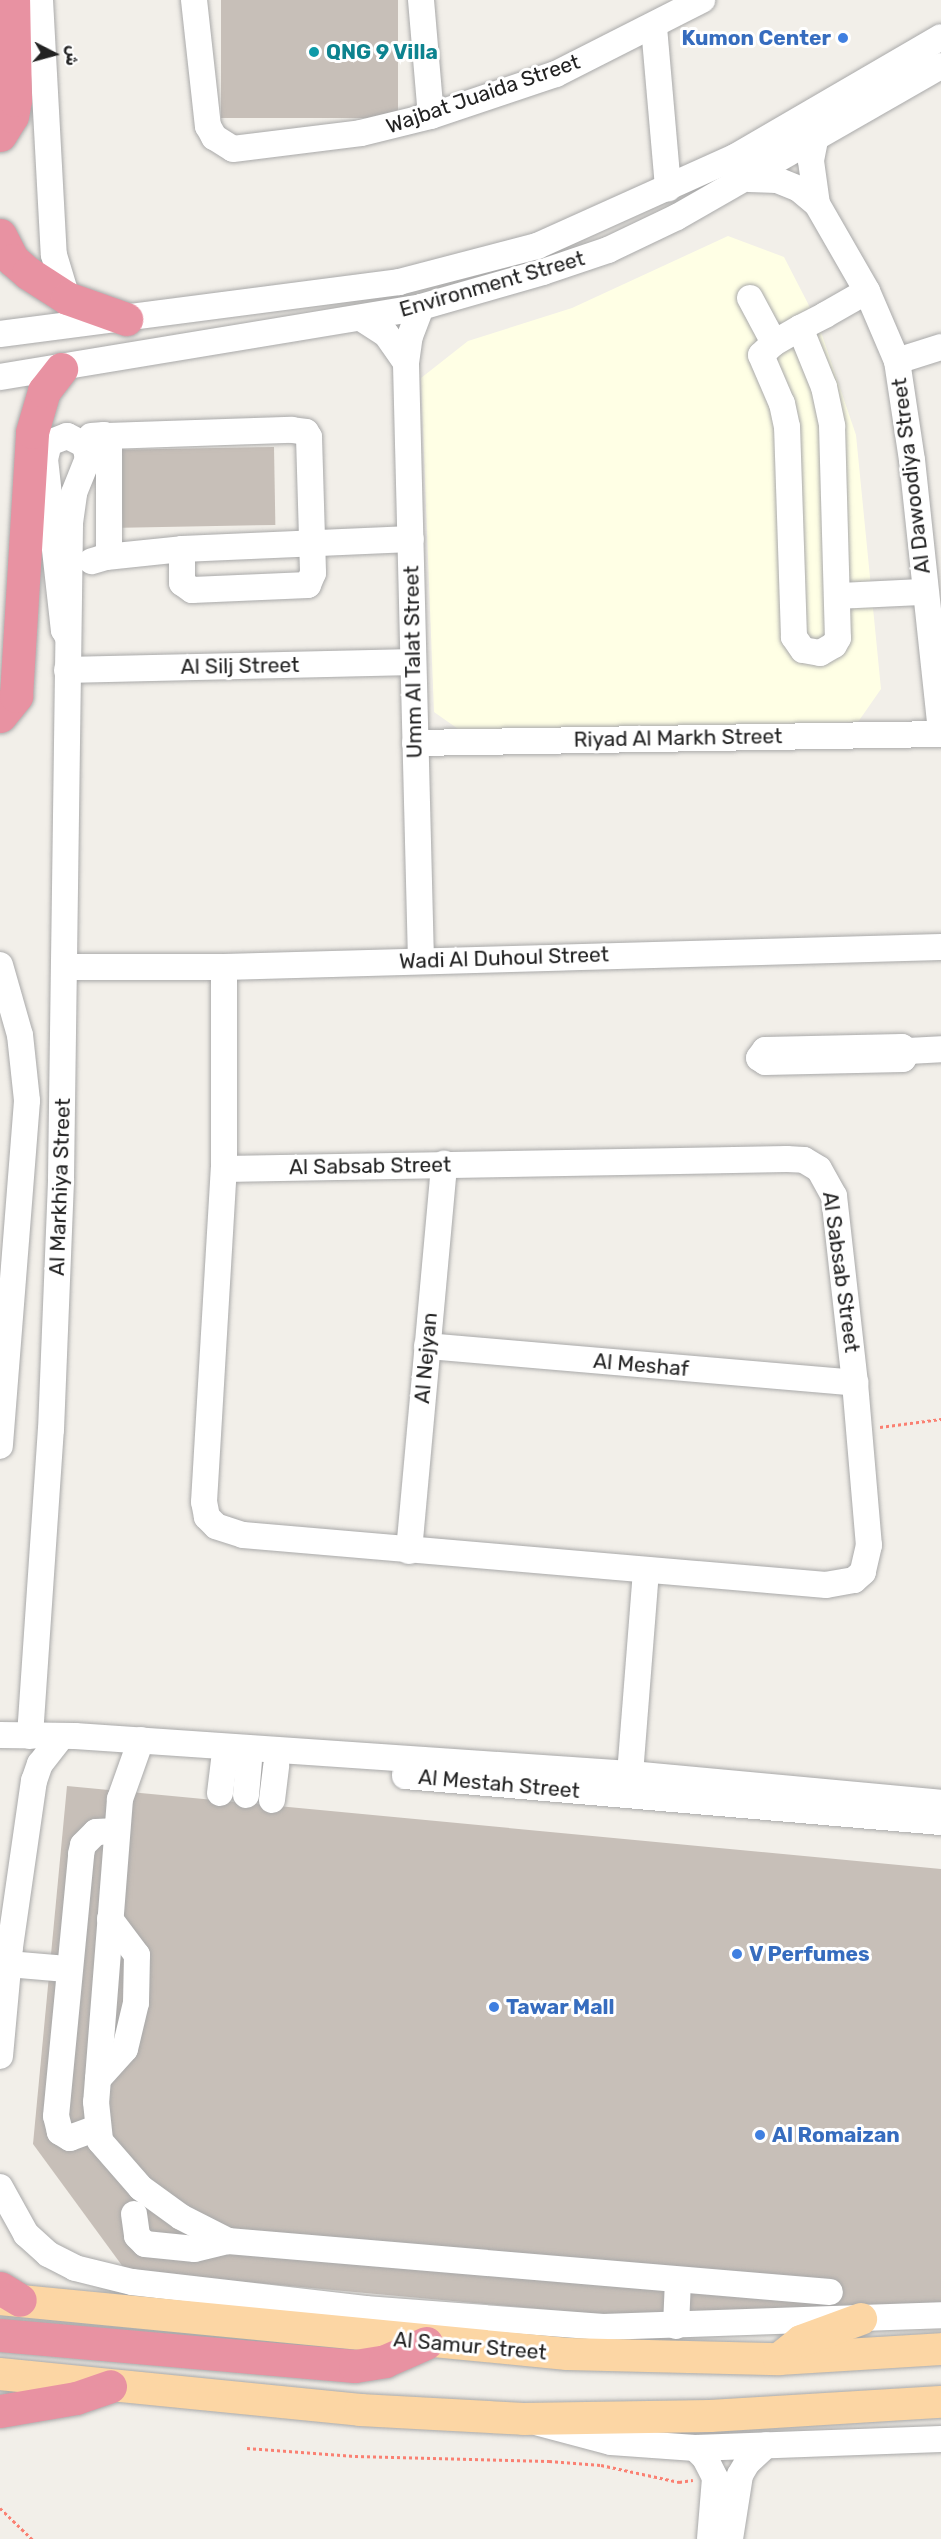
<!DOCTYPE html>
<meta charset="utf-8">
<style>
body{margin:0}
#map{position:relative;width:941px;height:2539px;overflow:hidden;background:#f2efe9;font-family:Rubik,Vazirmatn,sans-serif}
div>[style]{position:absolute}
.education>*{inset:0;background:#ffffe5}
.building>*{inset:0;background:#c7bfb8;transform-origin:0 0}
.path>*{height:3px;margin-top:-1.5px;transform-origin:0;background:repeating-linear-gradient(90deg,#fa8072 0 3px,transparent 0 6px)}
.roads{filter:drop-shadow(0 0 2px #a9a9a9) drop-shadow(0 0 2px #a9a9a9)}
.minor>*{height:26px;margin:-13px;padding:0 13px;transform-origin:13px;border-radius:13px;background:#fff}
.major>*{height:32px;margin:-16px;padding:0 16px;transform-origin:16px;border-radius:16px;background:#fcd6a4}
.highway>*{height:33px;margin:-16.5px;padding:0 16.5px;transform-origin:16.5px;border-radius:16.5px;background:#e892a2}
.dots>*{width:16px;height:16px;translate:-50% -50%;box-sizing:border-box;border:3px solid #fff;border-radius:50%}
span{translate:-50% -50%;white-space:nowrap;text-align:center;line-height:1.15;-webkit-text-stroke:6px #fff;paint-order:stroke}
.shop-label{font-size:21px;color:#366cbe;font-weight:700}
.right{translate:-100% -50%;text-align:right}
.left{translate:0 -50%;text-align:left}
.culture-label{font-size:21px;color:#0d838f;font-weight:700}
.street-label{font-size:21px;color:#222}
.north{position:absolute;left:24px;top:24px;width:60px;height:60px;-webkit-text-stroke:4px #fff;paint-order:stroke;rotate:96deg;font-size:16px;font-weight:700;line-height:24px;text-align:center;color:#222}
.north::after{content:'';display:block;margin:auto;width:21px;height:27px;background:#222;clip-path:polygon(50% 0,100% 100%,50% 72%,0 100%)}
</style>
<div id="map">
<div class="education">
<div style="clip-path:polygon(728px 236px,784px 257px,818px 323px,856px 435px,881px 689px,858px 722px,461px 731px,434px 712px,421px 378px,468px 341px,572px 308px)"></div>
</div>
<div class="building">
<div style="left:221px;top:0;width:177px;height:118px"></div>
<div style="left:274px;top:447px;width:78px;height:153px;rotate:89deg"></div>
<div style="clip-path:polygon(67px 1786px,941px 1869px,941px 2304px,736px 2327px,126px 2271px,33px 2144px)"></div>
</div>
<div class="path">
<div style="left:880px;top:1427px;width:62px;rotate:-7.5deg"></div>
<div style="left:247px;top:2448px;width:108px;rotate:4.2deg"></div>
<div style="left:355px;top:2456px;width:194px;rotate:1.5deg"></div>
<div style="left:549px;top:2461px;width:52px;rotate:4.4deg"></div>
<div style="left:601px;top:2465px;width:80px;rotate:12.3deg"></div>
<div style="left:679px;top:2482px;width:14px;rotate:-8deg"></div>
<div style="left:0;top:2508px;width:45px;rotate:44.1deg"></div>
</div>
<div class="roads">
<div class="minor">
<div style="left:40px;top:0;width:255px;rotate:86.9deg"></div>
<div style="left:54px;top:255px;width:45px;rotate:73.2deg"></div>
<div style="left:194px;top:0;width:127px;rotate:83.7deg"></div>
<div style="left:208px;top:126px;width:13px;rotate:61deg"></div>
<div style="left:214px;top:137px;width:22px;rotate:32deg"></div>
<div style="left:233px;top:149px;width:129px;rotate:-7.1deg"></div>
<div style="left:361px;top:133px;width:72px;rotate:-13.7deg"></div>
<div style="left:431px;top:116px;width:132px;rotate:-18.6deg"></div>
<div style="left:556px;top:74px;width:164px;rotate:-26.9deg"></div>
<div style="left:421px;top:0;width:116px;rotate:85.1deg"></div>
<div style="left:654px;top:27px;width:162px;rotate:85deg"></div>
<div style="left:815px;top:140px;width:21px;rotate:101deg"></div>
<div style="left:811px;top:161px;width:43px;rotate:82.1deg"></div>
<div style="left:817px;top:204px;width:100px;rotate:60.1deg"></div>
<div style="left:867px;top:291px;width:76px;rotate:66.8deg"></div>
<div style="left:897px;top:361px;width:100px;rotate:81.4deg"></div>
<div style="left:912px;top:460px;width:273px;rotate:83.9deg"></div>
<div style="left:749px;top:179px;width:28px;rotate:2deg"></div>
<div style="left:777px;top:180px;width:24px;rotate:22deg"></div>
<div style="left:799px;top:189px;width:23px;rotate:40deg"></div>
<div style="left:750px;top:298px;width:51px;rotate:61.9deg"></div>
<div style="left:361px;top:318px;width:30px;rotate:33deg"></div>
<div style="left:386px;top:334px;width:35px;rotate:55deg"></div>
<div style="left:800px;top:328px;width:64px;rotate:67.9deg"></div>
<div style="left:824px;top:387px;width:40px;rotate:78deg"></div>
<div style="left:832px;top:426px;width:212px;rotate:88.4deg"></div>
<div style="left:838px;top:638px;width:8px;rotate:120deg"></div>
<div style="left:834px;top:645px;width:16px;rotate:150deg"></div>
<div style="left:820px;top:653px;width:17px;rotate:-170deg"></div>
<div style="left:803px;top:650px;width:16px;rotate:-125deg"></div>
<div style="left:794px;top:637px;width:210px;rotate:-91.9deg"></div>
<div style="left:787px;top:427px;width:24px;rotate:-102deg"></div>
<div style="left:782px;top:404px;width:53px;rotate:-113.2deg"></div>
<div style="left:761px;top:355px;width:18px;rotate:-43deg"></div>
<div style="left:774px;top:343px;width:30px;rotate:-30deg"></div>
<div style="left:800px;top:328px;width:28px;rotate:-27deg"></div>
<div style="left:825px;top:315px;width:48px;rotate:-29.7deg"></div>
<div style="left:0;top:334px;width:402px;rotate:-7.4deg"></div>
<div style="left:399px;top:282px;width:143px;rotate:-14.6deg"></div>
<div style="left:537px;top:246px;width:217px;rotate:-24.2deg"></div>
<div style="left:735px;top:157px;width:238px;rotate:-30.2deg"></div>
<div style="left:897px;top:361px;width:46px;rotate:-17.7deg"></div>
<div style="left:0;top:377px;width:427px;rotate:-9.4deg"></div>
<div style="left:421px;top:307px;width:127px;rotate:-16deg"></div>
<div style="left:543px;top:272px;width:69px;rotate:-18.7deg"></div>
<div style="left:608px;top:250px;width:76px;rotate:-25.6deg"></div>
<div style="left:677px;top:217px;width:304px;rotate:-29.8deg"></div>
<div style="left:91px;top:436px;width:13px;rotate:-4deg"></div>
<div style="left:104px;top:435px;width:9px;rotate:58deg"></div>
<div style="left:109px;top:443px;width:105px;rotate:90deg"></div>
<div style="left:109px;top:548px;width:9px;rotate:108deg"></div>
<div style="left:106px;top:557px;width:15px;rotate:164deg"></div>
<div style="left:107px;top:436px;width:185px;rotate:-1.9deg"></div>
<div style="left:292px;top:430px;width:14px;rotate:8deg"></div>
<div style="left:306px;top:432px;width:6px;rotate:59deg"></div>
<div style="left:309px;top:437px;width:136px;rotate:88.3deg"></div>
<div style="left:313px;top:573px;width:13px;rotate:113deg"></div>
<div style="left:308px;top:585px;width:116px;rotate:177.5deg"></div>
<div style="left:192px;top:590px;width:12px;rotate:-145deg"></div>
<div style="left:182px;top:583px;width:34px;rotate:-90deg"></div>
<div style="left:106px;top:557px;width:76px;rotate:-6deg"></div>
<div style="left:182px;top:549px;width:229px;rotate:-2.5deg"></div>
<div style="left:838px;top:596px;width:86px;rotate:-2.7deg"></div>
<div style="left:67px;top:670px;width:346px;rotate:-1.3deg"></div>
<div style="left:415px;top:743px;width:526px;rotate:-0.98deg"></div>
<div style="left:421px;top:961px;width:598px;rotate:-91.44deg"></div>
<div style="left:406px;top:363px;width:27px;rotate:-82deg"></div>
<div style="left:410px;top:336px;width:31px;rotate:-69deg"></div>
<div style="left:0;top:965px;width:73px;rotate:74.1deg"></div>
<div style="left:20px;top:1035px;width:66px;rotate:83.9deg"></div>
<div style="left:27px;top:1101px;width:346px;rotate:94.5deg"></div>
<div style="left:67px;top:967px;width:157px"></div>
<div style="left:224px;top:967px;width:717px;rotate:-1.6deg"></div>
<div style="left:902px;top:1047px;width:7px;rotate:34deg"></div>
<div style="left:908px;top:1051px;width:9px;rotate:122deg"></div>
<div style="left:903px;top:1059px;width:138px;rotate:178.8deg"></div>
<div style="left:765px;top:1062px;width:7px;rotate:-146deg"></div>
<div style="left:759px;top:1058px;width:10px;rotate:-53deg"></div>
<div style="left:765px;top:1050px;width:137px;rotate:-1.3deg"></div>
<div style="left:908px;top:1051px;width:33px;rotate:-3deg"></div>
<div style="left:224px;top:1169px;width:563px;rotate:-1.02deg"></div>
<div style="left:787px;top:1159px;width:17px;rotate:3deg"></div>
<div style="left:804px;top:1160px;width:17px;rotate:31deg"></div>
<div style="left:819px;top:1169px;width:31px;rotate:61deg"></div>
<div style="left:834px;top:1196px;width:188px;rotate:83.6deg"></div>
<div style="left:855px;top:1383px;width:163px;rotate:85.1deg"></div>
<div style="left:869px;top:1545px;width:28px;rotate:103deg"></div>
<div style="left:863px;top:1572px;width:12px;rotate:138deg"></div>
<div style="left:854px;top:1580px;width:28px;rotate:170deg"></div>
<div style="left:826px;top:1585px;width:585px;rotate:-175.1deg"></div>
<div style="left:243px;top:1535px;width:28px;rotate:-162deg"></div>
<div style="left:216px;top:1526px;width:13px;rotate:-135deg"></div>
<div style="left:207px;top:1517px;width:15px;rotate:-101deg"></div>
<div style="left:204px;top:1502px;width:334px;rotate:-86.6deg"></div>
<div style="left:224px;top:1169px;width:202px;rotate:-90deg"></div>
<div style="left:427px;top:1346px;width:430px;rotate:4.9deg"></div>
<div style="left:409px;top:1551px;width:389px;rotate:-84.8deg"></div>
<div style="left:0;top:1735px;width:75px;rotate:0.8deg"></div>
<div style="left:75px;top:1736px;width:556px;rotate:3.92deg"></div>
<div style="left:630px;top:1774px;width:312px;rotate:5.3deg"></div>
<div style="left:30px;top:1736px;width:307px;rotate:-86.1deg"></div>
<div style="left:51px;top:1430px;width:252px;rotate:-87.7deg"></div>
<div style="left:61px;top:1178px;width:655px;rotate:-89.21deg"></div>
<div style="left:70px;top:523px;width:30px;rotate:-82deg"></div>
<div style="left:74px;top:493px;width:37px;rotate:-68deg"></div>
<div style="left:88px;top:459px;width:14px;rotate:-102deg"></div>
<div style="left:85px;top:445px;width:20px;rotate:-153deg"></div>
<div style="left:67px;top:436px;width:19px;rotate:159deg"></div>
<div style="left:49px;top:443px;width:16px;rotate:104deg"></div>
<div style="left:45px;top:459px;width:172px;rotate:83.7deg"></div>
<div style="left:64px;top:630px;width:8px;rotate:60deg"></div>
<div style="left:141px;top:1740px;width:63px;rotate:109.6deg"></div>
<div style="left:120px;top:1799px;width:304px;rotate:94.5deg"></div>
<div style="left:96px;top:2102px;width:39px;rotate:84deg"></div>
<div style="left:100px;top:2141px;width:62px;rotate:48.9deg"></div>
<div style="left:141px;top:2188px;width:49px;rotate:35.9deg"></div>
<div style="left:181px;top:2217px;width:53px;rotate:27.1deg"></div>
<div style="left:228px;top:2241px;width:604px;rotate:4.84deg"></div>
<div style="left:630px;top:1774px;width:204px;rotate:-85.5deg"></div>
<div style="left:405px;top:1776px;width:538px;rotate:4.91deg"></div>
<div style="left:220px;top:1793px;width:33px;rotate:-83deg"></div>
<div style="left:246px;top:1795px;width:33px;rotate:-85deg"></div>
<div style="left:272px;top:1800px;width:35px;rotate:-83deg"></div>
<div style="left:8px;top:1964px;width:59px;rotate:4.8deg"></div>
<div style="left:0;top:2056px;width:109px;rotate:-84.8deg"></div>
<div style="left:10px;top:1947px;width:168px;rotate:-81.8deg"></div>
<div style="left:34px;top:1781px;width:18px;rotate:-71deg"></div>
<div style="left:40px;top:1764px;width:33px;rotate:-52deg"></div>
<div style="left:98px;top:2079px;width:40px;rotate:-48deg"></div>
<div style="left:125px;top:2049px;width:47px;rotate:-76.6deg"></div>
<div style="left:136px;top:2003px;width:48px;rotate:-88.8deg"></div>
<div style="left:137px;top:1955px;width:45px;rotate:-126.9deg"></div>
<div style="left:97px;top:2128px;width:29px;rotate:160deg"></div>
<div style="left:70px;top:2138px;width:12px;rotate:-149deg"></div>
<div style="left:60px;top:2132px;width:16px;rotate:-104deg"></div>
<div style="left:56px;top:2116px;width:263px;rotate:-84.5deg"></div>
<div style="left:81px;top:1854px;width:9px;rotate:-77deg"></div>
<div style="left:83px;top:1845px;width:18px;rotate:-45deg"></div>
<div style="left:96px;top:1832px;width:21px;rotate:-3deg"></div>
<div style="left:0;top:2187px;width:54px;rotate:61deg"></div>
<div style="left:26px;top:2234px;width:30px;rotate:42deg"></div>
<div style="left:48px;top:2254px;width:30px;rotate:27deg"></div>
<div style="left:75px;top:2268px;width:59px;rotate:13.8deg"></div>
<div style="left:132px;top:2282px;width:235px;rotate:6.6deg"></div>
<div style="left:365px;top:2309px;width:239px;rotate:4.3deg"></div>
<div style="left:603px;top:2327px;width:338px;rotate:-2deg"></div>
<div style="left:134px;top:2214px;width:22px;rotate:82deg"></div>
<div style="left:137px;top:2236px;width:11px;rotate:45deg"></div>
<div style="left:145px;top:2244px;width:50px;rotate:5.7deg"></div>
<div style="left:195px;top:2249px;width:34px;rotate:-14deg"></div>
<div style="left:676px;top:2326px;width:46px;rotate:-87.5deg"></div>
<div style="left:539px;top:2423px;width:74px;rotate:14.8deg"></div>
<div style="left:611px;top:2442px;width:84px;rotate:4.1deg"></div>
<div style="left:695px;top:2448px;width:246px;rotate:-2.1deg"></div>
<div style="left:695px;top:2448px;width:14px;rotate:45deg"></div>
<div style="left:705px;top:2458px;width:22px;rotate:63deg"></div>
<div style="left:715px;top:2478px;width:61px;rotate:94.7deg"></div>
<div style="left:730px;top:2539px;width:65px;rotate:-81.1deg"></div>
<div style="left:740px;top:2475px;width:14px;rotate:-60deg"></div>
<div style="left:747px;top:2463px;width:26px;rotate:-43deg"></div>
</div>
<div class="major">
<div style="left:0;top:2299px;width:570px;rotate:5.54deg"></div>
<div style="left:567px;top:2354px;width:212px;rotate:1.4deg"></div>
<div style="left:779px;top:2359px;width:162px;rotate:-3.5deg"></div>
<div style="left:779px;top:2359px;width:28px;rotate:-39deg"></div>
<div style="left:801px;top:2341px;width:64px;rotate:-20.1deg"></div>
<div style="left:0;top:2374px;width:362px;rotate:5.7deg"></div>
<div style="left:360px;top:2410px;width:164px;rotate:3.1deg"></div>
<div style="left:524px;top:2419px;width:186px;rotate:-0.9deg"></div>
<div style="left:710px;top:2416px;width:231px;rotate:-3.5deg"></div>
</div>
<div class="highway">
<div style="left:0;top:135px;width:22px;rotate:-58deg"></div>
<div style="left:12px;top:116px;width:16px;rotate:-79deg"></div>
<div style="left:15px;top:100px;width:100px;rotate:-91.1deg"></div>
<div style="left:0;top:235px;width:28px;rotate:63deg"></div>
<div style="left:13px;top:260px;width:20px;rotate:41deg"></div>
<div style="left:28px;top:273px;width:46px;rotate:32.7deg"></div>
<div style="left:67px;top:298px;width:63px;rotate:19.6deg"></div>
<div style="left:0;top:716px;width:26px;rotate:-51deg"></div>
<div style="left:16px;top:696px;width:264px;rotate:-86.5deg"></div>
<div style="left:32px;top:432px;width:43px;rotate:-73.7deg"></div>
<div style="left:44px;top:391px;width:28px;rotate:-52deg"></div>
<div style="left:0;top:2288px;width:23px;rotate:31deg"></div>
<div style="left:0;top:2335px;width:356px;rotate:5deg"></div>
<div style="left:355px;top:2366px;width:30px;rotate:-9deg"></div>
<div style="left:385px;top:2361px;width:45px;rotate:-23.7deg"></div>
<div style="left:0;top:2411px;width:77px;rotate:-9.7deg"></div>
<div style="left:76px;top:2398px;width:36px;rotate:-19deg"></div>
</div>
</div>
<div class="dots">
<div style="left:843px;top:38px;background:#3f7fe0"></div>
<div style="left:314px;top:52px;background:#0f9aa8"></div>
<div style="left:737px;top:1954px;background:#3f7fe0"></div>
<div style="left:494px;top:2007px;background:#3f7fe0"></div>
<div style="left:760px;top:2135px;background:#3f7fe0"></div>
</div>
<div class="shop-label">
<span class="right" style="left:831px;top:38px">Kumon Center</span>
<span class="left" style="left:749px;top:1954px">V Perfumes</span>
<span class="left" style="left:506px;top:2007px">Tawar Mall</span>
<span class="left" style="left:772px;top:2135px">Al Romaizan</span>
</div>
<div class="culture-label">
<span class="left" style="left:326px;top:52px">QNG 9 Villa</span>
</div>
<div class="street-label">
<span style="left:483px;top:94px;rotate:-19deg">Wajbat Juaida Street</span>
<span style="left:492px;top:284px;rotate:-16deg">Environment Street</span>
<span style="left:911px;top:476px;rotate:-97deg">Al Dawoodiya Street</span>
<span style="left:413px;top:662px;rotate:-91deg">Umm Al Talat Street</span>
<span style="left:240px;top:666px;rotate:-1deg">Al Silj Street</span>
<span style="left:678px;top:738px;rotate:-1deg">Riyad Al Markh Street</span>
<span style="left:504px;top:958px;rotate:-2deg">Wadi Al Duhoul Street</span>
<span style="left:370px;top:1166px;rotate:-1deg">Al Sabsab Street</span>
<span style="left:60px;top:1187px;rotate:-88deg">Al Markhiya Street</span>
<span style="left:841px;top:1272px;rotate:82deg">Al Sabsab Street</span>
<span style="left:426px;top:1358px;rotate:-85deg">Al Nejyan</span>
<span style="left:641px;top:1365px;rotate:5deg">Al Meshaf</span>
<span style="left:499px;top:1784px;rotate:5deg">Al Mestah Street</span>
<span style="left:470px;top:2346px;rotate:5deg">Al Samur Street</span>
</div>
<div class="north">ش</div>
</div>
